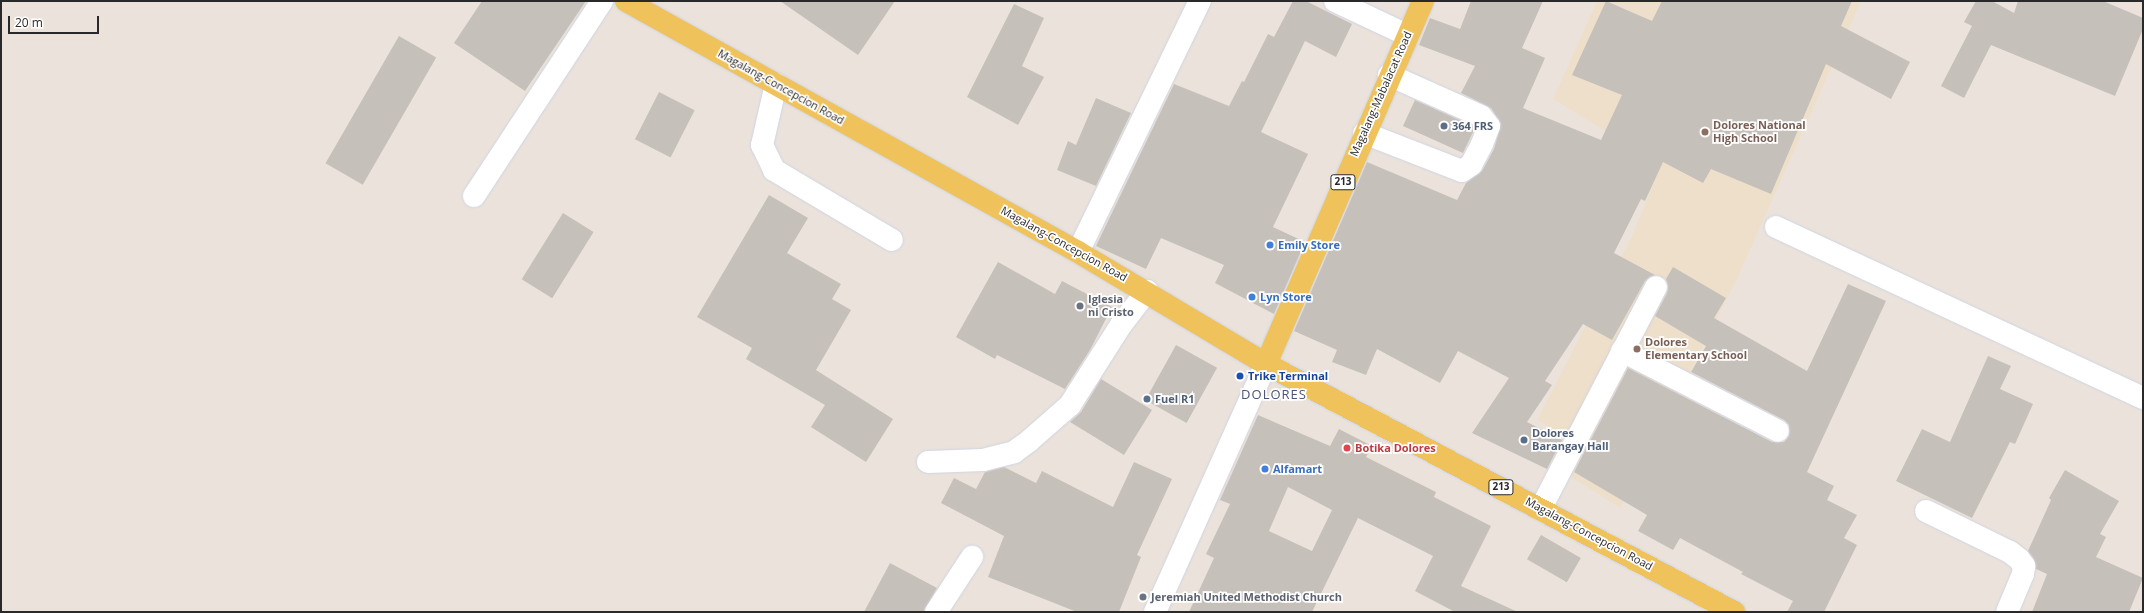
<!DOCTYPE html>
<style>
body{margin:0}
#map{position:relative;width:2144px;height:613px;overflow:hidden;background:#ebe3db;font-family:"Open Sans",sans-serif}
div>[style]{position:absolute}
.education>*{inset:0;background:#eddfca}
.building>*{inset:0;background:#c6c0ba;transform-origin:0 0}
.roads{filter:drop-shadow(0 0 1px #d0d4e2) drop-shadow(0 0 1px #d0d4e2)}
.minor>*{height:22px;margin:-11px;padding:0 11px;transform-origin:11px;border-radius:11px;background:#fff}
.major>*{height:22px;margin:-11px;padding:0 11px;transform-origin:11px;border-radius:11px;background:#efc25c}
.dots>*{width:11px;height:11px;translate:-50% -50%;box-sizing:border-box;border:2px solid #fff;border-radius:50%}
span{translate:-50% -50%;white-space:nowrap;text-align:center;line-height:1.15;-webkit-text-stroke:3.5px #fff;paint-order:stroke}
.shield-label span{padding:1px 3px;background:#fff;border:1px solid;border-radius:3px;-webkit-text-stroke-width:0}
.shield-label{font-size:10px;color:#292929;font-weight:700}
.street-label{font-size:11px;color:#292929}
.service-label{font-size:11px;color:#4e5e75;font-weight:700}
.left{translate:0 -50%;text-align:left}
.education-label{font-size:11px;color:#785e54;font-weight:700}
.shop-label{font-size:11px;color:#366cbe;font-weight:700}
.worship-label{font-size:11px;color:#5b616d;font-weight:700}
.transit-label{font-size:11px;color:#164399;font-weight:700}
.health-label{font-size:11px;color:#be3a42;font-weight:700}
.quarter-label{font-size:13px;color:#4a5579;letter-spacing:1px}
.frame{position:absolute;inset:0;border:2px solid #292929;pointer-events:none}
.scale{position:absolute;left:8px;top:16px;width:91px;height:18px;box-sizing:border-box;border:2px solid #292929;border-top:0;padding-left:5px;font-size:12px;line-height:14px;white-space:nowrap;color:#292929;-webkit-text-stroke:3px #fff;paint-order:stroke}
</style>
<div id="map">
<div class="education">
<div style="clip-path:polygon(1597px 1px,1861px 1px,1737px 279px,1620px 508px,1557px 468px,1571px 438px,1537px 420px,1632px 236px,1661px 165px,1553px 99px)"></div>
</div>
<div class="building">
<div style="clip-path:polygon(482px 1px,586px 1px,525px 91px,454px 43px)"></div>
<div style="clip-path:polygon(780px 1px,895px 1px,858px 55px)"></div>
<div style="clip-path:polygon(1293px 1px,1306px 1px,1352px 24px,1336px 57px,1305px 41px,1261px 132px,1308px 154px,1273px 227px,1305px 242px,1274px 314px,1215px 283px,1224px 265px,1161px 238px,1146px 269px,1096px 246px,1174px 84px,1229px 106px,1242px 81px,1244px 82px,1268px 34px,1274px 37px)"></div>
<div style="clip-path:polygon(1471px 1px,1543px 1px,1522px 48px,1545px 58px,1523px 108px,1601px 140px,1622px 95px,1572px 75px,1606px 1px,1652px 21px,1662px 1px,1852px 1px,1841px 26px,1910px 62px,1891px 99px,1826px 64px,1771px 194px,1711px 169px,1703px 183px,1663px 162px,1645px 201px,1641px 199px,1614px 253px,1655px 275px,1645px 281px,1612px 340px,1583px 324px,1545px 381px,1552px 385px,1527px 422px,1562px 440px,1547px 469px,1472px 433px,1509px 378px,1458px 351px,1440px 383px,1377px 349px,1366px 375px,1332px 362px,1337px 350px,1294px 331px,1367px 162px,1457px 200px,1466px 183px,1482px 171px,1494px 149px,1501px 124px,1491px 108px,1461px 93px,1475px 66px,1419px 45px,1430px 18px,1460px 29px)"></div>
<div style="clip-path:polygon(1976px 1px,1992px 1px,2014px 13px,2018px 1px,2103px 1px,2143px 18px,2143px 29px,2115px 96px,1991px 45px,1964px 98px,1941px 86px,1972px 26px,1964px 22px)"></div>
<div style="clip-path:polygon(1014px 4px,1044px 18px,1022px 66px,1044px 77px,1018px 125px,967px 97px)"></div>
<div style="left:399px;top:36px;width:43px;height:147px;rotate:30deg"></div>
<div style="left:659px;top:92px;width:40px;height:53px;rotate:27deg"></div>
<div style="clip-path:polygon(1096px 98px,1131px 113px,1096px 186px,1057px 170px,1068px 141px,1076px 145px)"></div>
<div style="clip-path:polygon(1415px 100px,1473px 126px,1475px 128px,1463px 153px,1403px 126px)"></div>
<div style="clip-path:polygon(769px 195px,808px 218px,787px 253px,841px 284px,832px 299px,851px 310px,816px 370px,893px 419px,866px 462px,811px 427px,825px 405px,746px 359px,752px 348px,697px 317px)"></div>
<div style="left:563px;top:213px;width:36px;height:78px;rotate:32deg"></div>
<div style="clip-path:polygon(998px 262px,1055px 294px,1062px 281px,1112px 307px,1090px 350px,1065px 389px,997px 355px,995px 359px,956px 337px)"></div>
<div style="clip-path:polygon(1673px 267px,1726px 298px,1714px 318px,1807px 371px,1848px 284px,1886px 301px,1807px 472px,1834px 486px,1827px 500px,1857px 515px,1844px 538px,1857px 545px,1824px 612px,1787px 612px,1793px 601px,1741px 574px,1743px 572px,1680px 538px,1673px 550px,1638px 531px,1647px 515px,1574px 472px,1628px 368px,1772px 442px,1784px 442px,1789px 436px,1789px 425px,1784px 420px,1691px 372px,1706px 346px,1655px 316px,1667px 293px,1668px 286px,1666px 279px)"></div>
<div style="left:1176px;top:345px;width:47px;height:63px;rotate:29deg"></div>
<div style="clip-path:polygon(1988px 356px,2011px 366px,2000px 389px,2033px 404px,2015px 444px,2010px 442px,1972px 518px,1896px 481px,1922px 429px,1950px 442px)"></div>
<div style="clip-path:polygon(1101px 379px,1152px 410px,1124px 455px,1070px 422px,1081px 412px)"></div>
<div style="clip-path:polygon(evenodd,1258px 415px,1330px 446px,1339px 429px,1372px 446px,1366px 457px,1436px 492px,1434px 497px,1491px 526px,1461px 586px,1518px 612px,1455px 612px,1415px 591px,1433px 556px,1358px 518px,1312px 612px,1189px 612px,1214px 558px,1206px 554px,1230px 504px,1220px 500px,1258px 415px,1288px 487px,1332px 510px,1312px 551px,1269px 531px,1288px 487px)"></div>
<div style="clip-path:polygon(1134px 462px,1172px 479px,1137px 555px,1141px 557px,1119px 612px,1077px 612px,988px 577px,1004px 536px,941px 503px,954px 478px,976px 489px,985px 472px,1004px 467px,1036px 483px,1042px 471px,1113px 507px)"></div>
<div style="clip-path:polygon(2065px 470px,2119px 501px,2100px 534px,2106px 537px,2096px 557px,2143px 578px,2129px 612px,2032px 612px,2047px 574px,2036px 569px,2034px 559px,2028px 551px,2051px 500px,2049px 498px)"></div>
<div style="left:1541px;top:535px;width:46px;height:28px;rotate:30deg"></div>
<div style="clip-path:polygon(890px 563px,937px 588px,924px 612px,864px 612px)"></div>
</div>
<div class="roads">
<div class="minor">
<div style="left:1335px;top:1px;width:80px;rotate:25.3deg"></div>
<div style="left:776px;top:84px;width:63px;rotate:102.9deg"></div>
<div style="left:762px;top:145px;width:28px;rotate:64deg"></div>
<div style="left:774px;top:170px;width:137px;rotate:30.7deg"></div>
<div style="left:1364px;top:133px;width:105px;rotate:21.2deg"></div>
<div style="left:1462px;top:171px;width:11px;rotate:-34deg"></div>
<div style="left:1471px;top:165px;width:24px;rotate:-62deg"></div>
<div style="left:1482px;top:144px;width:19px;rotate:-69deg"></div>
<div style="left:1489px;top:126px;width:13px;rotate:-129deg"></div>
<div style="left:1481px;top:116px;width:101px;rotate:-156deg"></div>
<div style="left:474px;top:196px;width:233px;rotate:-56.7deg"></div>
<div style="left:1776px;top:227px;width:405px;rotate:25deg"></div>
<div style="left:1078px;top:252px;width:279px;rotate:-64.1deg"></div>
<div style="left:1622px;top:351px;width:175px;rotate:27.1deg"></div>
<div style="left:928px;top:462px;width:55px;rotate:-2.1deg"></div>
<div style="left:983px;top:460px;width:32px;rotate:-14deg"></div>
<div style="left:1014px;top:452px;width:19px;rotate:-36deg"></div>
<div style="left:1029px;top:441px;width:55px;rotate:-41.3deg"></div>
<div style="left:1070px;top:405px;width:95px;rotate:-57.5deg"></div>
<div style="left:1121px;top:325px;width:43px;rotate:-52.6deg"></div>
<div style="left:1541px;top:508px;width:249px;rotate:-62.5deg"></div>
<div style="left:1926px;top:511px;width:93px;rotate:26deg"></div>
<div style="left:2010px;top:552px;width:11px;rotate:38deg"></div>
<div style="left:2019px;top:559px;width:9px;rotate:54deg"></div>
<div style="left:2024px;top:566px;width:8px;rotate:97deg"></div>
<div style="left:2023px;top:574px;width:41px;rotate:112.8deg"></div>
<div style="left:936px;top:612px;width:66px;rotate:-56.8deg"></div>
<div style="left:1155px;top:612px;width:272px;rotate:-65.9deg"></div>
</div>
<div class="major">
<div style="left:626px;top:1px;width:517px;rotate:29.04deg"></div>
<div style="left:1078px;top:252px;width:219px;rotate:30.8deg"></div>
<div style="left:1266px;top:364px;width:530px;rotate:27.92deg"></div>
<div style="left:1266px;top:364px;width:395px;rotate:-66.6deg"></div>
</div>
</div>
<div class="dots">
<div style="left:1444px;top:126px;background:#5c6f8a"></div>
<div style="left:1705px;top:132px;background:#8d6e63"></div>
<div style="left:1270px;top:245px;background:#3f7fe0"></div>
<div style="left:1252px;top:297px;background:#3f7fe0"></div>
<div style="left:1080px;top:306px;background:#6b7280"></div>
<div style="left:1637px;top:349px;background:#8d6e63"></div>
<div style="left:1240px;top:376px;background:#1a4fb4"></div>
<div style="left:1147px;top:399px;background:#5c6f8a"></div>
<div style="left:1524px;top:440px;background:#5c6f8a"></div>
<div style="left:1347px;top:448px;background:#e0444e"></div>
<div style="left:1265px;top:469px;background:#3f7fe0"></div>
<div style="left:1143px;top:597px;background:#6b7280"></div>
</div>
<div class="shield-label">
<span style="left:1343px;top:182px">213</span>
<span style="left:1501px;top:487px">213</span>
</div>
<div class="street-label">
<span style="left:781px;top:87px;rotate:29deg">Magalang-Concepcion Road</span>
<span style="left:1381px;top:94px;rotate:-66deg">Magalang-Mabalacat Road</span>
<span style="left:1064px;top:244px;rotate:29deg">Magalang-Concepcion Road</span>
<span style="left:1589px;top:534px;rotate:28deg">Magalang-Concepcion Road</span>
</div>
<div class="service-label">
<span class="left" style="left:1452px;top:126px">364 FRS</span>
<span class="left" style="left:1155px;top:399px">Fuel R1</span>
<span class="left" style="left:1532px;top:440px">Dolores<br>Barangay Hall</span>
</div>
<div class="education-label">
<span class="left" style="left:1713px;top:132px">Dolores National<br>High School</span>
<span class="left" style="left:1645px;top:349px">Dolores<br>Elementary School</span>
</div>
<div class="shop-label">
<span class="left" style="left:1278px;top:245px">Emily Store</span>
<span class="left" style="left:1260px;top:297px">Lyn Store</span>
<span class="left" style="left:1273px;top:469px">Alfamart</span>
</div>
<div class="worship-label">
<span class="left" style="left:1088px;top:306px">Iglesia<br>ni Cristo</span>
<span class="left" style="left:1151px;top:597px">Jeremiah United Methodist Church</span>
</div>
<div class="transit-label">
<span class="left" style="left:1248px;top:376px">Trike Terminal</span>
</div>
<div class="health-label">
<span class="left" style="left:1355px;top:448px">Botika Dolores</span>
</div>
<div class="quarter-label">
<span style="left:1274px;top:394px">DOLORES</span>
</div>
<div class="frame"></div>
<div class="scale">20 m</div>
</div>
